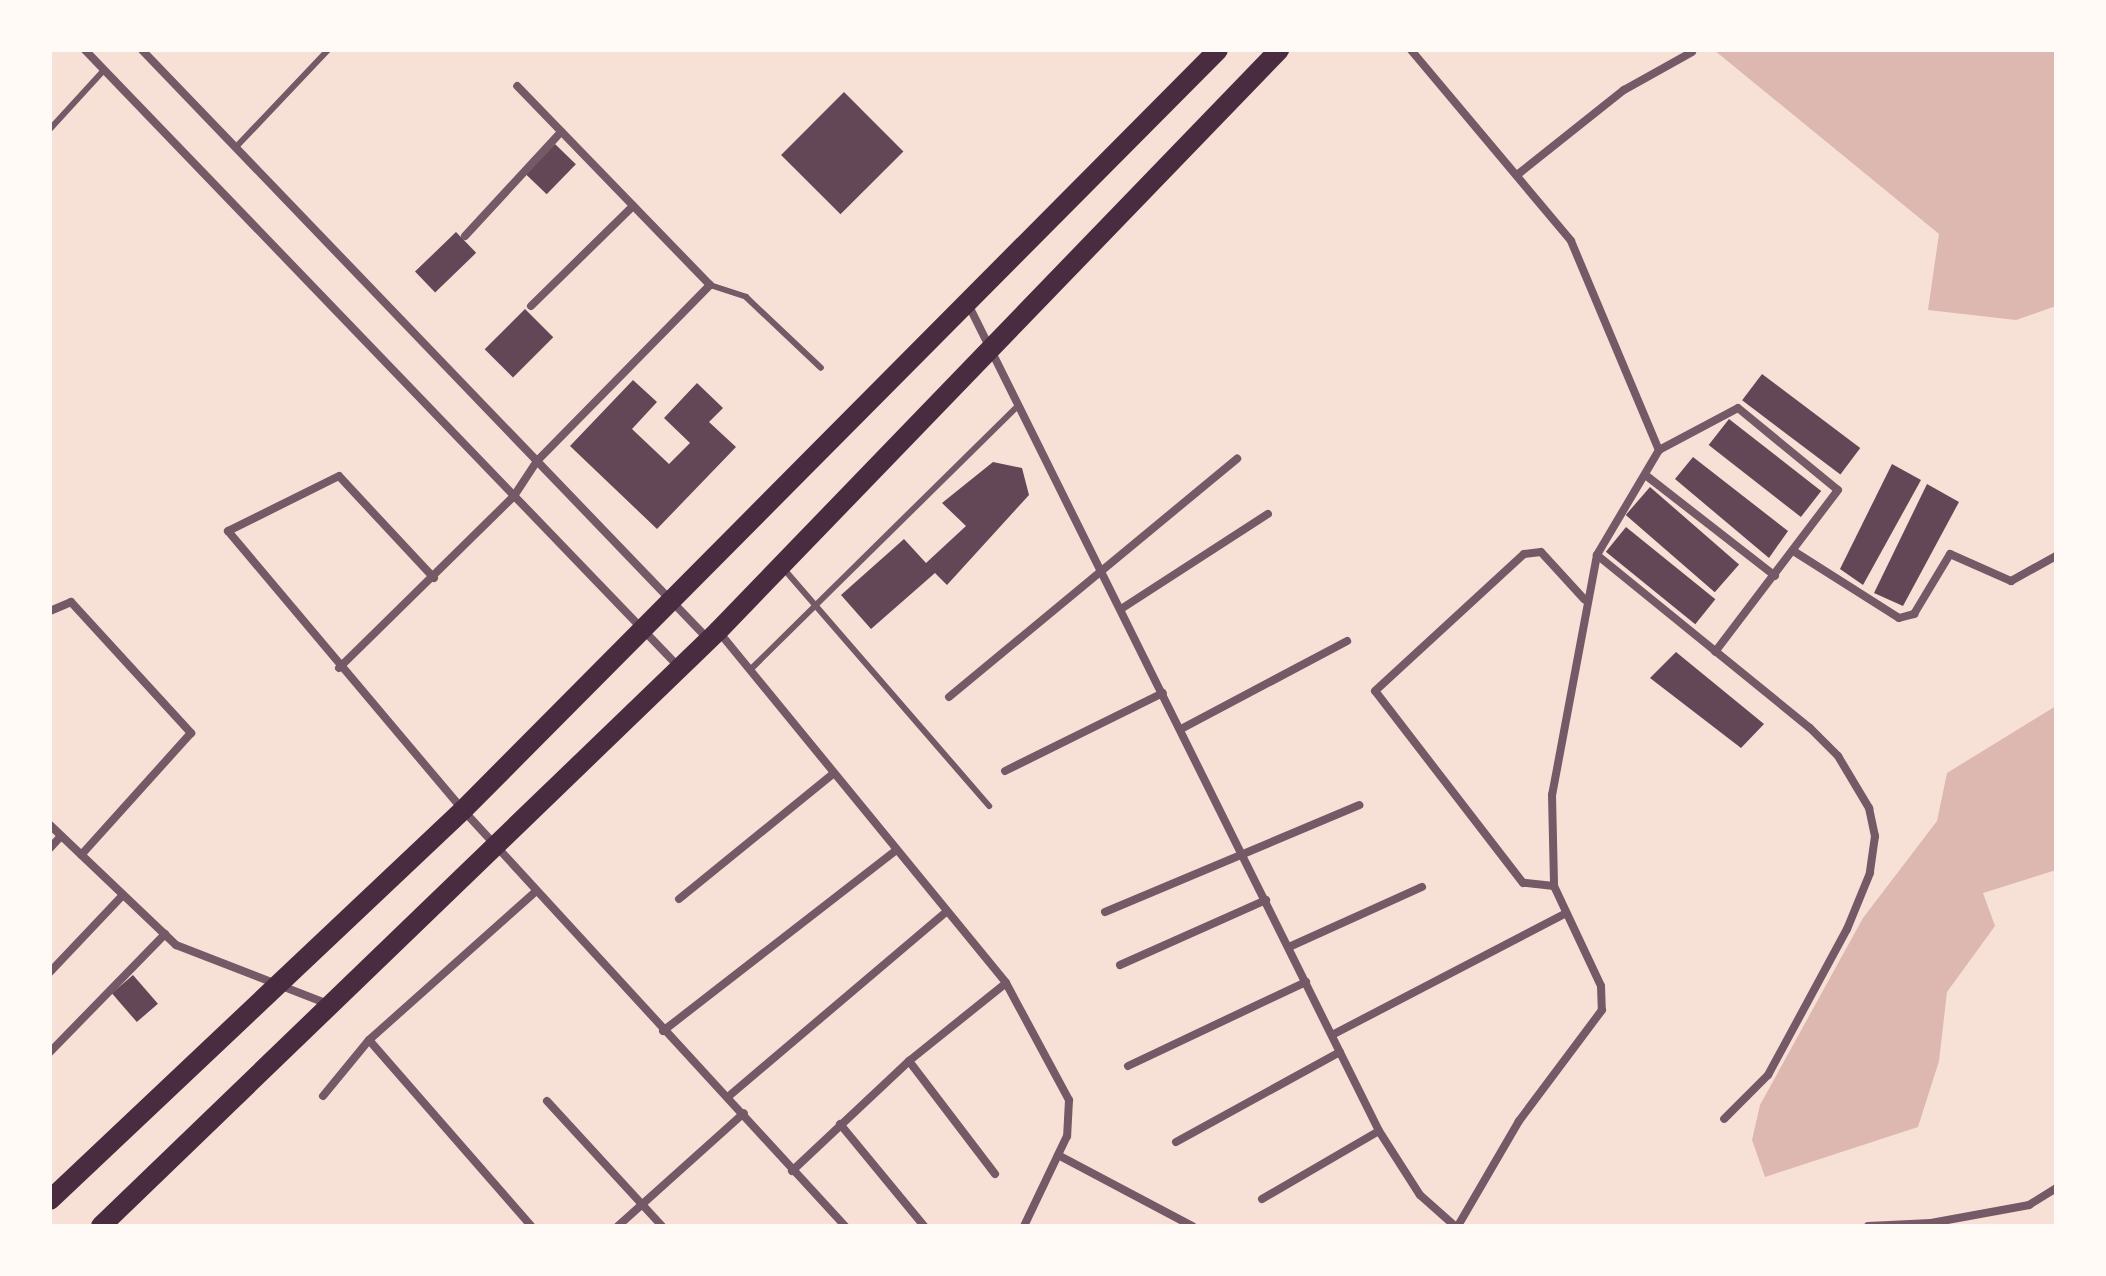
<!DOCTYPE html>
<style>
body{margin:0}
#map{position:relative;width:2106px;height:1276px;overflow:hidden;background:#f7e1d7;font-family:"DejaVu Sans",sans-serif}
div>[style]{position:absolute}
.water>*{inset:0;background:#dcb8b0}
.building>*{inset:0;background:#644757;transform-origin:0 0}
.service>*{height:6px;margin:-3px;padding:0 3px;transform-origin:3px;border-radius:3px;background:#755966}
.minor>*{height:8px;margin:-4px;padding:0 4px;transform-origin:4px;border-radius:4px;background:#755966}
.primary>*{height:20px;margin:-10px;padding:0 10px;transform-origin:10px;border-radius:10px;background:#4a2c40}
span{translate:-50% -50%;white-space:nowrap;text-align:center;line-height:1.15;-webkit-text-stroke:7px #fffaf5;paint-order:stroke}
.frame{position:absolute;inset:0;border:52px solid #fffaf5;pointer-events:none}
</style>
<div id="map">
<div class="water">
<div style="clip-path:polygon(1714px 50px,2056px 50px,2056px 306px,2016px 320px,1928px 310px,1939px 234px)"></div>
<div style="clip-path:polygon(2056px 706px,2056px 870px,1983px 893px,1995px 926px,1947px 992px,1939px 1061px,1918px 1127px,1765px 1177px,1752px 1140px,1760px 1105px,1863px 918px,1937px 821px,1947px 773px)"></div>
</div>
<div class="building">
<div style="left:844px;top:92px;width:84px;height:89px;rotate:45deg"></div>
<div style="left:555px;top:144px;width:29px;height:42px;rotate:44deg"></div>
<div style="left:456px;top:232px;width:29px;height:57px;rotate:46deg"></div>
<div style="left:525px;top:309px;width:40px;height:57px;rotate:45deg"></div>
<div style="left:1762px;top:374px;width:123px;height:33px;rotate:37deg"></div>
<div style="clip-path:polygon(633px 380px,657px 402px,632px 429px,669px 464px,690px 443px,664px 418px,697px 383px,723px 408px,709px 422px,736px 447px,657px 529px,570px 446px)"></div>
<div style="left:1729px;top:419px;width:117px;height:33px;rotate:38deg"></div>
<div style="clip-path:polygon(1693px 457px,1788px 531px,1769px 558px,1675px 479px)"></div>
<div style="clip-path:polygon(993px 462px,1022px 468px,1029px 495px,947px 585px,935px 573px,871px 629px,841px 595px,904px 539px,926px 563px,966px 526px,942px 503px)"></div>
<div style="clip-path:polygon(1892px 464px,1921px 480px,1863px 585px,1840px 569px)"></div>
<div style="clip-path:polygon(1927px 484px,1959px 502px,1903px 606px,1874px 593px)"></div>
<div style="left:1650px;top:487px;width:118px;height:37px;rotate:41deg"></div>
<div style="left:1626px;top:527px;width:115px;height:32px;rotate:39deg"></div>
<div style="clip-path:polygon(1676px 652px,1764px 724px,1741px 748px,1650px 678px)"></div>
<div style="left:133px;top:975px;width:38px;height:28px;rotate:49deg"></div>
</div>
<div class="service">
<div style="left:50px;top:129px;width:80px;rotate:-47.5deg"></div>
<div style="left:236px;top:147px;width:134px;rotate:-46.5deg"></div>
<div style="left:710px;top:285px;width:38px;rotate:18deg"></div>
<div style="left:746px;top:297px;width:103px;rotate:43.4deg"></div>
<div style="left:783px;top:568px;width:315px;rotate:49.1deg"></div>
<div style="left:751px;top:669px;width:372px;rotate:-44.6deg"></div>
</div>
<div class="minor">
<div style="left:85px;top:50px;width:856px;rotate:46.09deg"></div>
<div style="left:142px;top:50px;width:815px;rotate:46.14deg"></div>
<div style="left:1411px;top:50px;width:249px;rotate:50deg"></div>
<div style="left:1571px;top:241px;width:227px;rotate:67.2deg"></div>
<div style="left:1659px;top:450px;width:122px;rotate:120.6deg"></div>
<div style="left:1597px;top:555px;width:244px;rotate:100.6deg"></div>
<div style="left:1552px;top:795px;width:91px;rotate:88.7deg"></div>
<div style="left:1554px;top:886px;width:110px;rotate:64.8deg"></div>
<div style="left:1601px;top:986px;width:24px;rotate:88deg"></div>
<div style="left:1602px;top:1010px;width:139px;rotate:126.8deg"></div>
<div style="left:1519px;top:1121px;width:121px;rotate:120.2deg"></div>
<div style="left:1517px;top:175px;width:137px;rotate:-38.5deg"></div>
<div style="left:1624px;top:90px;width:78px;rotate:-29.2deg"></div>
<div style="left:465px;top:236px;width:142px;rotate:-47.3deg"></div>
<div style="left:968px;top:304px;width:923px;rotate:63.57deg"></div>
<div style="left:1379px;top:1131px;width:76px;rotate:57.4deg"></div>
<div style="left:1420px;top:1195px;width:47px;rotate:41.5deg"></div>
<div style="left:531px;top:306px;width:143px;rotate:-44.4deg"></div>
<div style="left:1659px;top:450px;width:89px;rotate:-28deg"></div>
<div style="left:1738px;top:408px;width:129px;rotate:39.4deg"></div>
<div style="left:1838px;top:490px;width:203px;rotate:127.2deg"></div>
<div style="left:1648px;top:477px;width:161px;rotate:37.9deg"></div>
<div style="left:1795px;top:552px;width:123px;rotate:32.4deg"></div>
<div style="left:1899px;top:618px;width:16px;rotate:-15deg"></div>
<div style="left:1914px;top:614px;width:70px;rotate:-59deg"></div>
<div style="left:1950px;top:554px;width:67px;rotate:23.9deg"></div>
<div style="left:2011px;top:581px;width:51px;rotate:-29.1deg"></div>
<div style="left:1597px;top:555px;width:274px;rotate:39.1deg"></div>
<div style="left:1810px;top:728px;width:40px;rotate:45deg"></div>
<div style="left:1838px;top:756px;width:61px;rotate:59.2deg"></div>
<div style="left:1869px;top:808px;width:29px;rotate:78deg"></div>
<div style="left:1875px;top:836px;width:37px;rotate:98deg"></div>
<div style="left:1870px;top:873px;width:61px;rotate:112.3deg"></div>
<div style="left:1847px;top:929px;width:166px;rotate:118.4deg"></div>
<div style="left:1768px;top:1075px;width:62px;rotate:135deg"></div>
<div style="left:434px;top:578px;width:139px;rotate:-133deg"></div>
<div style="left:339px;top:476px;width:124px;rotate:153.6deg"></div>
<div style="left:228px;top:531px;width:365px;rotate:49.9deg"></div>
<div style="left:463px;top:810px;width:565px;rotate:47.44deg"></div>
<div style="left:1121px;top:609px;width:175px;rotate:-32.9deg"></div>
<div style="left:50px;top:611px;width:23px;rotate:-23deg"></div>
<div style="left:71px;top:602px;width:178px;rotate:47.5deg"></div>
<div style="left:191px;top:733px;width:164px;rotate:132deg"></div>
<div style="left:719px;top:632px;width:453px;rotate:50.7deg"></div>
<div style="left:1006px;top:983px;width:133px;rotate:61.7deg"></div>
<div style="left:1069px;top:1100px;width:36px;rotate:93deg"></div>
<div style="left:1067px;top:1136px;width:100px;rotate:115.5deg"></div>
<div style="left:339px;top:668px;width:245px;rotate:-44.5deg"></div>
<div style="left:514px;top:496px;width:42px;rotate:-56.7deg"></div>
<div style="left:537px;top:461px;width:247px;rotate:-45.5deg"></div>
<div style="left:710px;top:285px;width:277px;rotate:-134.1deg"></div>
<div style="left:949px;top:697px;width:374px;rotate:-39.6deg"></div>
<div style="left:1181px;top:729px;width:188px;rotate:-27.9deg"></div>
<div style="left:1005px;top:771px;width:176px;rotate:-26.3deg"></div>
<div style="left:50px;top:825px;width:174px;rotate:43.6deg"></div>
<div style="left:176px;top:945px;width:163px;rotate:21.2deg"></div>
<div style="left:50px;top:848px;width:16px;rotate:-47deg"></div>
<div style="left:1554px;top:886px;width:31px;rotate:-174deg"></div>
<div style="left:1523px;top:883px;width:242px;rotate:-127.6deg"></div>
<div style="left:1375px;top:691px;width:202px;rotate:-42.6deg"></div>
<div style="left:1524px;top:554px;width:17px;rotate:-7deg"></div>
<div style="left:1541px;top:552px;width:64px;rotate:47.5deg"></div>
<div style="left:679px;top:899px;width:198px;rotate:-39.1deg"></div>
<div style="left:1105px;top:912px;width:276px;rotate:-22.8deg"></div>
<div style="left:1289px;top:947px;width:146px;rotate:-24.3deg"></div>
<div style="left:1120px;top:965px;width:160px;rotate:-24deg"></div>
<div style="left:50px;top:972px;width:106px;rotate:-46.5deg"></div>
<div style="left:663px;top:1031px;width:294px;rotate:-37.8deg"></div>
<div style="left:1332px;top:1035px;width:262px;rotate:-27.5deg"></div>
<div style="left:369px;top:1040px;width:247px;rotate:48.9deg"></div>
<div style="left:50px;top:1052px;width:165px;rotate:-45.7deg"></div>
<div style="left:909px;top:1061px;width:142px;rotate:52.7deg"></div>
<div style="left:1128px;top:1066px;width:197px;rotate:-25.3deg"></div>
<div style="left:323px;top:1096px;width:72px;rotate:-50.6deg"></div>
<div style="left:369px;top:1040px;width:224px;rotate:-41.7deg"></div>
<div style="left:729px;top:1096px;width:283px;rotate:-40.3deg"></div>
<div style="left:547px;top:1101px;width:170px;rotate:47.4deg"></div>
<div style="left:840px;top:1124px;width:132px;rotate:50.5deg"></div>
<div style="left:1176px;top:1142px;width:187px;rotate:-28.8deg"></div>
<div style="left:1058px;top:1155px;width:152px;rotate:27.9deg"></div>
<div style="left:792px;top:1171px;width:161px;rotate:-43.2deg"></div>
<div style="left:909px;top:1061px;width:124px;rotate:-38.8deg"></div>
<div style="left:1262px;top:1199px;width:135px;rotate:-30.2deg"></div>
<div style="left:618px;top:1226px;width:169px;rotate:-41.9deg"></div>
<div style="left:1868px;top:1226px;width:63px;rotate:-2.7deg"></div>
<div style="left:1931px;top:1223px;width:100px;rotate:-10.4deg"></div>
<div style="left:2029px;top:1205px;width:32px;rotate:-32deg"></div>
</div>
<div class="primary">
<div style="left:50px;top:1200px;width:568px;rotate:-43.36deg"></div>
<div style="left:463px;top:810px;width:1071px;rotate:-45.19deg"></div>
<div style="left:101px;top:1226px;width:857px;rotate:-43.96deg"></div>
<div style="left:718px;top:631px;width:808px;rotate:-46deg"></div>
</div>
<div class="frame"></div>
</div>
